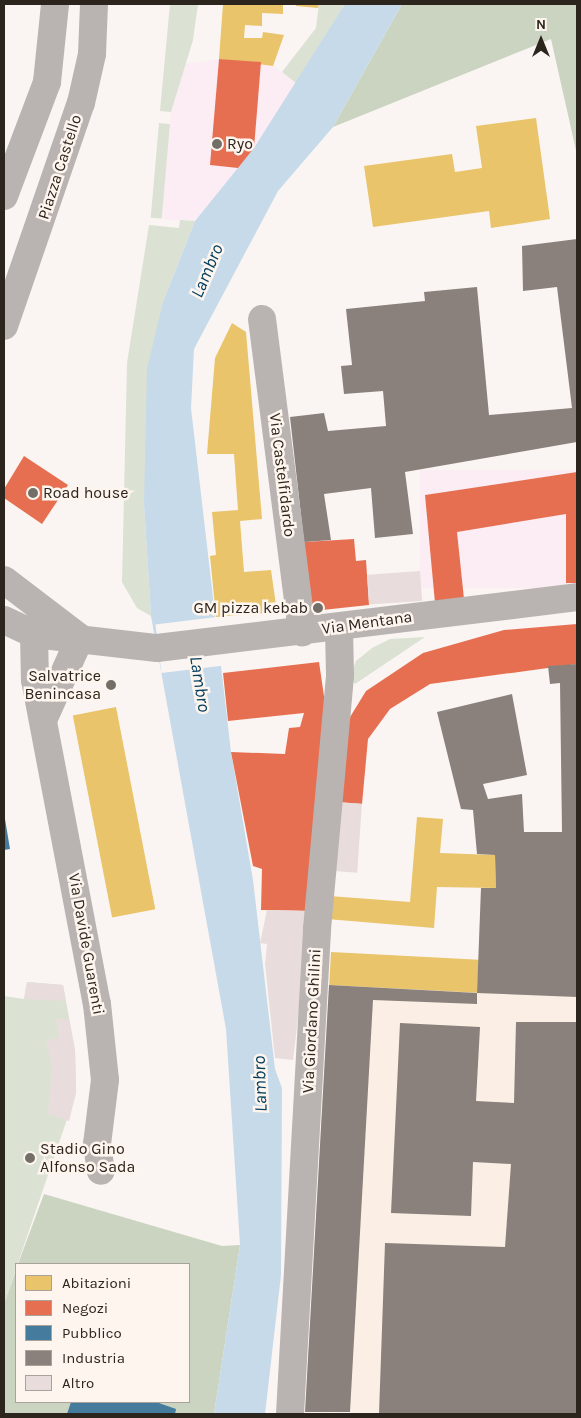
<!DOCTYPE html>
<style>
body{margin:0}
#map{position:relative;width:581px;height:1418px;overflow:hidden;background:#faf5f2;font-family:Karla,sans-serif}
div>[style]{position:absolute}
.commercial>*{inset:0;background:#fbedf3;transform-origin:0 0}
.industrial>*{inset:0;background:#fbeee4}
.green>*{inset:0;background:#dbe1d3;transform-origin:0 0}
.forest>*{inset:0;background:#cbd3c1}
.water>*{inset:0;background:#c6daea}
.pier>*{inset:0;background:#faf5f2;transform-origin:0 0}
.homes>*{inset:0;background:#e9c46a;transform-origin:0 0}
.shops>*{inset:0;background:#e76f51}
.public>*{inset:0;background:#457b9d}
.industry>*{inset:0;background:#8a817c}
.building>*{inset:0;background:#e8dddc;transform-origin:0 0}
.minor>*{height:28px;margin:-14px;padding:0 14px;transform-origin:14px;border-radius:14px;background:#b9b4b1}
.tertiary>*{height:28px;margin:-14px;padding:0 14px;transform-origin:14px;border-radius:14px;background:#b9b4b1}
.dots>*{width:14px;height:14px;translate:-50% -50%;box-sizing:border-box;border:2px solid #fdf5ee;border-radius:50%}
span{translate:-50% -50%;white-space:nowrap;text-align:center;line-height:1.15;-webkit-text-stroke:5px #fdf5ee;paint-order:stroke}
.poi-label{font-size:16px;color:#2c251e}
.left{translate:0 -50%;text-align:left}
.right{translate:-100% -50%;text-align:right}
.street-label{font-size:16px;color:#2c251e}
.water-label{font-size:18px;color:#054060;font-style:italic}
.frame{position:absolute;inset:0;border:5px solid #2c251e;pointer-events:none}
.legend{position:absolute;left:15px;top:1263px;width:175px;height:140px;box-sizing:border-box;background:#fdf5ee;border:1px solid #a9a29b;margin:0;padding:6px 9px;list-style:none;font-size:15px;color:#2c251e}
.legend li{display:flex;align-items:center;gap:10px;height:25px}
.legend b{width:25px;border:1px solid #a9a29b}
.north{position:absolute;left:516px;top:15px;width:50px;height:50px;-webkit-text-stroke:4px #fdf5ee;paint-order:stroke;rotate:0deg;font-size:14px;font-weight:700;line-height:20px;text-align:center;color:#2c251e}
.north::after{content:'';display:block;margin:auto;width:18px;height:22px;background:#2c251e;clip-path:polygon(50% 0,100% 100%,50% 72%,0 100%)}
</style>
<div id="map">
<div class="commercial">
<div style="clip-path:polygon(219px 59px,273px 66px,297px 84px,254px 148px,195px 221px,161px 219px,171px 112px,185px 64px)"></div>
<div style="left:577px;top:470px;width:118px;height:157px;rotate:90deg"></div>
</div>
<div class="industrial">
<div style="clip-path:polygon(524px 832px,562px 832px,562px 839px,577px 839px,577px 1414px,305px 1412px,329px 985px,477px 993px,481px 888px,496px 888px)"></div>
</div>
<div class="green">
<div style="clip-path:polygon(170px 4px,198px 4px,193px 40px,171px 112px,160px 111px)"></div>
<div style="clip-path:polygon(319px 4px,345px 4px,297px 84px,282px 72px,316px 28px)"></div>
<div style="left:159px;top:123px;width:11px;height:95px;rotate:5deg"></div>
<div style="clip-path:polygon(180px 220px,195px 221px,163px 302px,144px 504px,151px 616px,137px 608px,122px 582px,127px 363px,149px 225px,179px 228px)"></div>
<div style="clip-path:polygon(425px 637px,355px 684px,350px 678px,356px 661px,372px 648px,390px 639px)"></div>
<div style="clip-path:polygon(27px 982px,63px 985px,75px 1050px,76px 1093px,4px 1304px,4px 996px,24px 999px)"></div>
</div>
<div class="forest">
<div style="clip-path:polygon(402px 4px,577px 4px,577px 155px,551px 39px,333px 127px)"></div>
<div style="clip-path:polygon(44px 1194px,222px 1246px,240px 1245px,214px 1414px,4px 1414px,4px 1304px,16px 1270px,16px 1402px,189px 1402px,189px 1264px,18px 1264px)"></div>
</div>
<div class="water">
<div style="clip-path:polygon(345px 4px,402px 4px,333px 127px,278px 191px,194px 349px,191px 408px,231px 752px,253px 880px,275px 1069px,282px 1088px,281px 1275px,265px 1414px,214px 1414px,240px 1245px,226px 1029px,151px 616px,144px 504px,147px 369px,163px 302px,195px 221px,254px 148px)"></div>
</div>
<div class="pier">
<div style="left:216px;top:617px;width:49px;height:61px;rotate:83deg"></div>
</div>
<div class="homes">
<div style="clip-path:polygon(223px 4px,283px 4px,283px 14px,262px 13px,262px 26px,245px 25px,244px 38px,262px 38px,263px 32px,284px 35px,273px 66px,219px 59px)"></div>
<div style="clip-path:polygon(296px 4px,319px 4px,318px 8px,296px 6px)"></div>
<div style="clip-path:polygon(536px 118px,550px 219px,491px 228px,489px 211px,373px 227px,364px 166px,452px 154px,455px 172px,482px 168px,476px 126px)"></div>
<div style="clip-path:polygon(232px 323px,246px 332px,262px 519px,240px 521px,244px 572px,271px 570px,277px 612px,216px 617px,210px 556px,216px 555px,212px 512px,238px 510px,234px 454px,207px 454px,215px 358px)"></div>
<div style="left:116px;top:707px;width:206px;height:44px;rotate:79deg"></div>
<div style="clip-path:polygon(417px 817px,443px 819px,440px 853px,495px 855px,496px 888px,437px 887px,434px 928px,327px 919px,329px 896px,410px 902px)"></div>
<div style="left:331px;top:952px;width:148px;height:33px;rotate:3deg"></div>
</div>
<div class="shops">
<div style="clip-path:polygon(219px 59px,261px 62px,254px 148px,238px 168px,210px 165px)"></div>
<div style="clip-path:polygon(24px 456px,68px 485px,42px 524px,4px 498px,4px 489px)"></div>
<div style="clip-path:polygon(577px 472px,577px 583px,566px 583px,566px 514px,457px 532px,464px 599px,435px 603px,425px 495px)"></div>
<div style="clip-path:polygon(354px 539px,356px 561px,366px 560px,369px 605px,313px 611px,304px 542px)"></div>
<div style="clip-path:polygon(577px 624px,577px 664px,430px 684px,390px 709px,368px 739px,362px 804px,336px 802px,347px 722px,366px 691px,423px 653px,504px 630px)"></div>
<div style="clip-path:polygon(319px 662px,326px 710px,311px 911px,261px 910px,262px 869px,253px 866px,231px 752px,285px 754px,289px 728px,300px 727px,304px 713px,228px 721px,223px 673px)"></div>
</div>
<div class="public">
<div style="clip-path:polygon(4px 813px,10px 849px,4px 850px)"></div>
<div style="clip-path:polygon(71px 1402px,156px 1402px,176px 1409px,175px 1414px,67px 1414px)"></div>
</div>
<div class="industry">
<div style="clip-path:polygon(577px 239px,577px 442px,405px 472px,413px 534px,375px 538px,371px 488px,324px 494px,331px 540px,304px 542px,290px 417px,324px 413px,328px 431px,386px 426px,383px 391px,344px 394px,341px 366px,352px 365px,346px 309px,425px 301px,424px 292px,477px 287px,489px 415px,572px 408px,557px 287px,523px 291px,522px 246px)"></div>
<div style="clip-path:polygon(577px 664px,577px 997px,477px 993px,481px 888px,496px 888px,495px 855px,477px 854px,473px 810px,461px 809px,437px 712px,512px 694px,527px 775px,483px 784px,488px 799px,522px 794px,524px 832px,562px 832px,560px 683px,550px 684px,548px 666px)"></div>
<div style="clip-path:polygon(329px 985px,477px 993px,477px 1004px,373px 1000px,350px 1412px,305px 1412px)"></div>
<div style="clip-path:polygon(516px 1022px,577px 1022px,577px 1414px,379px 1414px,385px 1243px,505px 1247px,511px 1164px,473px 1162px,471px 1216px,391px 1213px,400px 1023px,480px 1027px,476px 1101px,514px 1103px)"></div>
</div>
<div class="building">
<div style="left:420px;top:571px;width:30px;height:53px;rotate:86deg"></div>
<div style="left:336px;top:802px;width:26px;height:69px;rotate:4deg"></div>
<div style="clip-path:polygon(267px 910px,311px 911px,293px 1060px,275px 1058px,265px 964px,267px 944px,260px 943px)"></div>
<div style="clip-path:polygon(27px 982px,63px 985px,66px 1001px,24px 999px)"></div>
<div style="clip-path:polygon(56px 1019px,69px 1019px,75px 1050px,76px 1093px,69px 1121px,48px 1114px,52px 1066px,46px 1040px,59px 1038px)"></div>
</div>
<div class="minor">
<div style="left:262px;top:319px;width:316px;rotate:82.7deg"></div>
<div style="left:4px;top:326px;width:236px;rotate:-71deg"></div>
<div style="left:81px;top:103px;width:50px;rotate:-77.3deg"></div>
<div style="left:92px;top:54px;width:50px;rotate:-87.7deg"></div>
<div style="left:44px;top:612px;width:24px;rotate:114deg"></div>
<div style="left:34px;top:634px;width:46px;rotate:88.8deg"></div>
<div style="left:35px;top:680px;width:330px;rotate:79.2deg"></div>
<div style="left:97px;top:1004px;width:76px;rotate:84deg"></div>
<div style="left:105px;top:1080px;width:64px;rotate:97.1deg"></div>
<div style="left:97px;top:1144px;width:27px;rotate:82deg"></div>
<div style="left:44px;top:718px;width:88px;rotate:-65.8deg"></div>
<div style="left:290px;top:1414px;width:486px;rotate:-86.8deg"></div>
<div style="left:317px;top:929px;width:255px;rotate:-84.8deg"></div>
<div style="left:340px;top:675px;width:48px;rotate:-91.2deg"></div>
</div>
<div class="tertiary">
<div style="left:4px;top:196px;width:122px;rotate:-69.3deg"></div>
<div style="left:47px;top:82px;width:78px;rotate:-84.1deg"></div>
<div style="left:4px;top:580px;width:96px;rotate:37.3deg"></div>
<div style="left:4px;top:620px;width:33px;rotate:25deg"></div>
<div style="left:34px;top:634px;width:124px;rotate:6.5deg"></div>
<div style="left:157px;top:648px;width:423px;rotate:-6.9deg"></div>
</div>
<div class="dots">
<div style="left:217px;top:144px;background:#746e68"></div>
<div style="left:33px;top:493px;background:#746e68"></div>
<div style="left:318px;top:608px;background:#746e68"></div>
<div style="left:111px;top:685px;background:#746e68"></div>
<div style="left:30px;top:1158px;background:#746e68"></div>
</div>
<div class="poi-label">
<span class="left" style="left:227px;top:144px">Ryo</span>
<span class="left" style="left:43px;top:493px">Road house</span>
<span class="right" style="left:308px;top:608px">GM pizza kebab</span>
<span class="right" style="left:101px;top:685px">Salvatrice<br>Benincasa</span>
<span class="left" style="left:40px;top:1158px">Stadio Gino<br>Alfonso Sada</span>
</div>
<div class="street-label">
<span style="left:60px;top:167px;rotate:-72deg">Piazza Castello</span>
<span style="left:282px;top:475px;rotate:83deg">Via Castelfidardo</span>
<span style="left:367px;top:623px;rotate:-8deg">Via Mentana</span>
<span style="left:86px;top:944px;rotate:80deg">Via Davide Guarenti</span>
<span style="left:312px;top:1021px;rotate:-87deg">Via Giordano Ghilini</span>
</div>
<div class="water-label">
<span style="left:207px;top:271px;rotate:-67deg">Lambro</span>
<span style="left:200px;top:684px;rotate:81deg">Lambro</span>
<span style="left:260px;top:1084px;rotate:-92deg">Lambro</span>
</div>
<div class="frame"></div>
<ul class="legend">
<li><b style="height:14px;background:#e9c46a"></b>Abitazioni</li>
<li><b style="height:14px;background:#e76f51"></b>Negozi</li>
<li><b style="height:14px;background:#457b9d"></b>Pubblico</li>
<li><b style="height:14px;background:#8a817c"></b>Industria</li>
<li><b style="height:14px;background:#e8dddc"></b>Altro</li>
</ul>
<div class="north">N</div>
</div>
